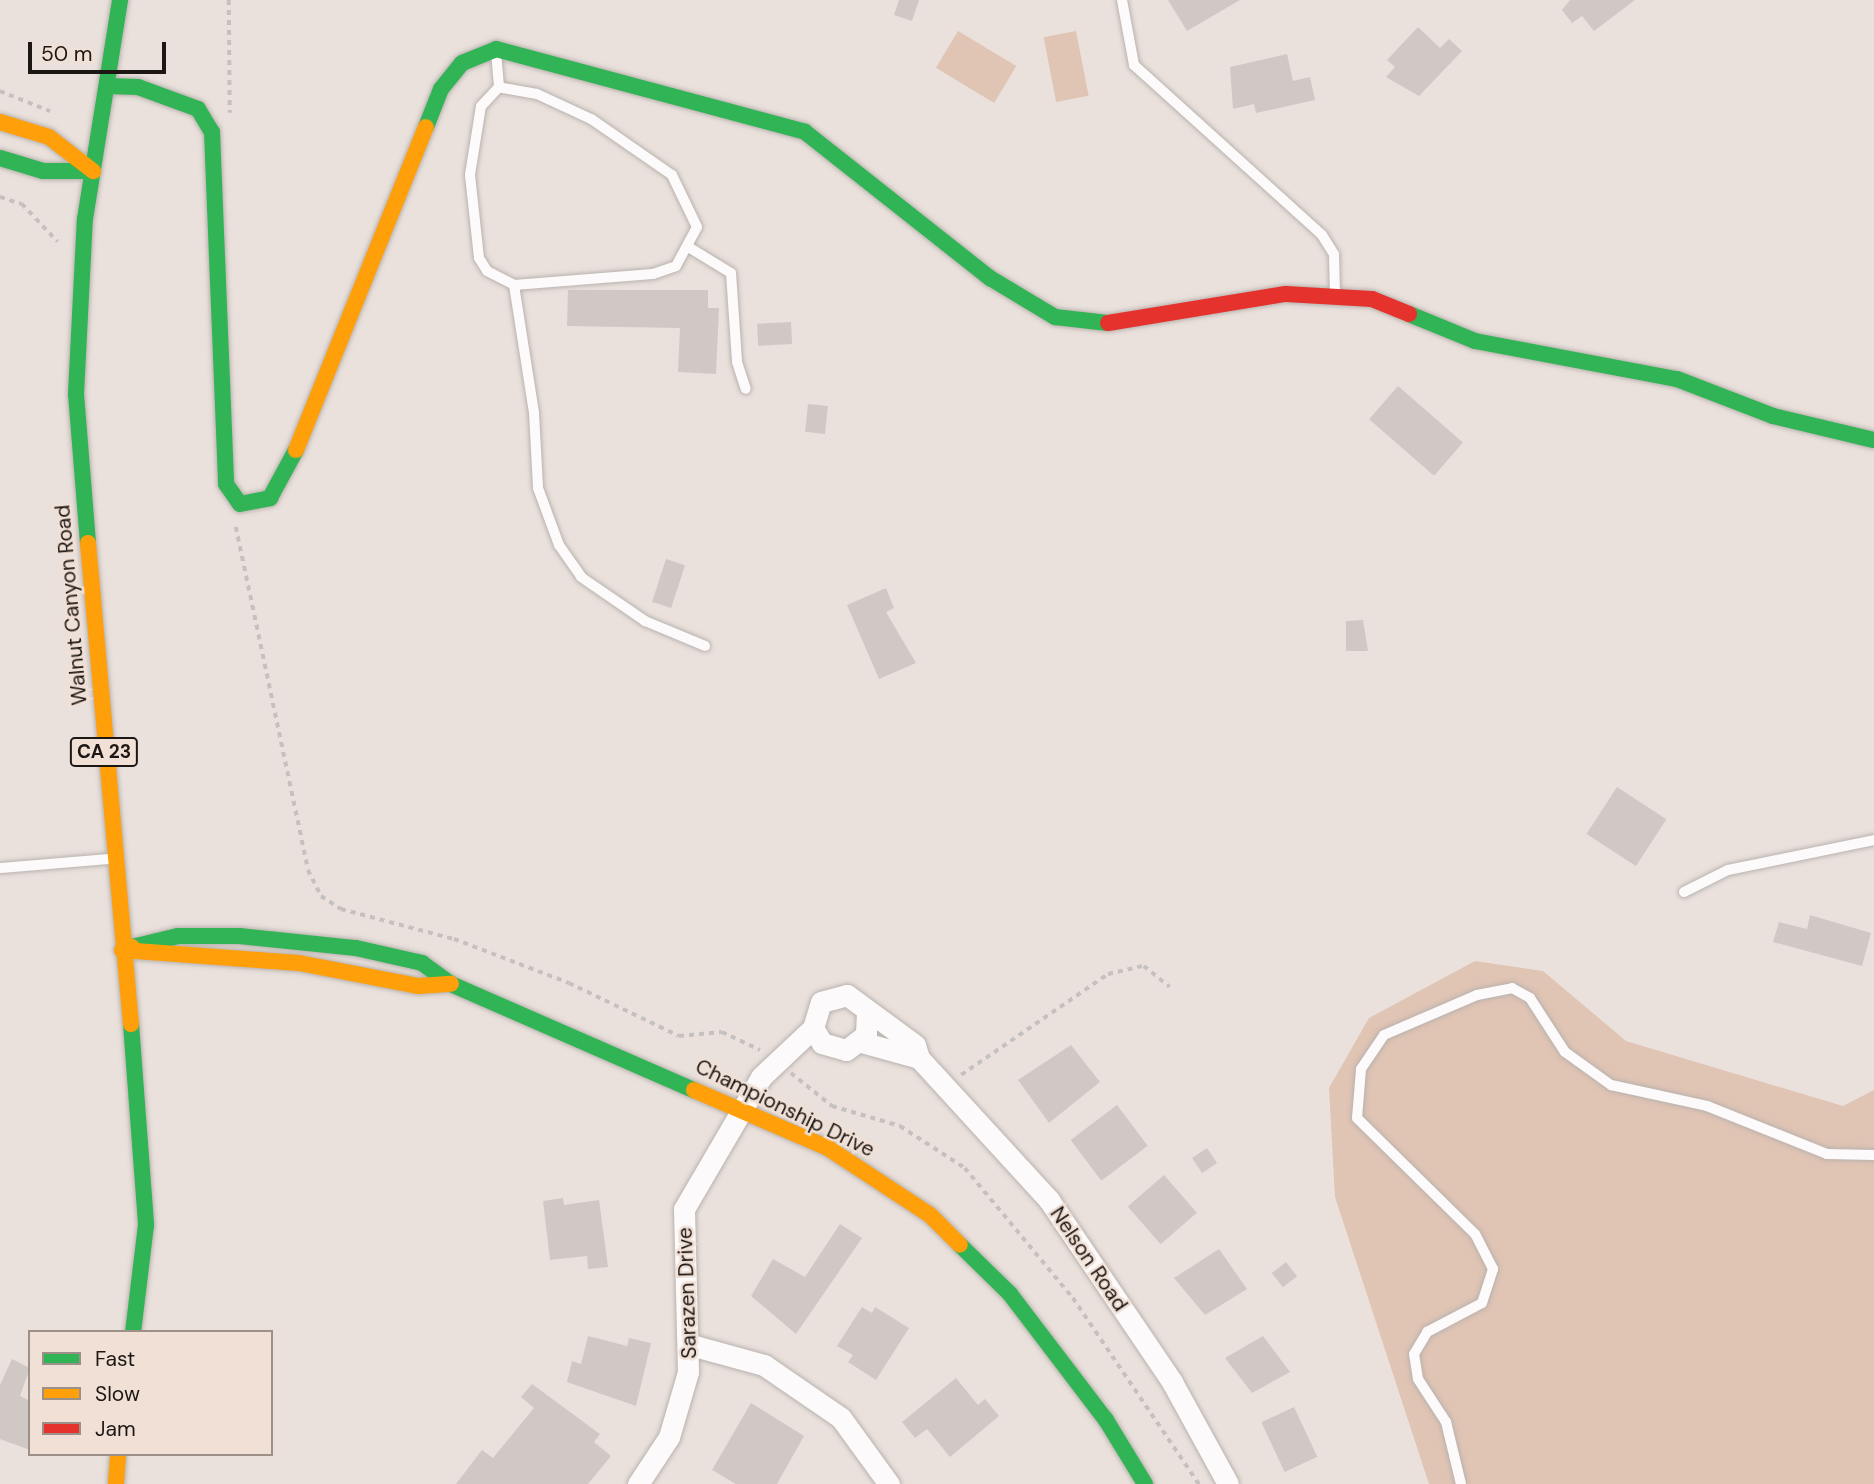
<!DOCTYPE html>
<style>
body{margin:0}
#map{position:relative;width:1874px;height:1484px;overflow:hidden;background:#eae1dc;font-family:"DM Sans",sans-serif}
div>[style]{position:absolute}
.green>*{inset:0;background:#e0c4b4;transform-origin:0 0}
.building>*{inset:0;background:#d0c8c4;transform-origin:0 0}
.path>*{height:3.5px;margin-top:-1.75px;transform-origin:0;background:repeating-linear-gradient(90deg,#c4c1c0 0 5px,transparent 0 10px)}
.roads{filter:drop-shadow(0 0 2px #b9b2ae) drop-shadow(0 0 2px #b9b2ae)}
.lane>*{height:10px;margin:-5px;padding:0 5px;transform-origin:5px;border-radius:5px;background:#fcfafa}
.street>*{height:21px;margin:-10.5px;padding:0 10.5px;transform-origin:10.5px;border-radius:10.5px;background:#fcfafa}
.fast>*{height:16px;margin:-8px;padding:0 8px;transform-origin:8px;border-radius:8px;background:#30b455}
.slow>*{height:16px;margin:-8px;padding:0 8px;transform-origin:8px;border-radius:8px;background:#ff9f0a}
.jam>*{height:16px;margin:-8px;padding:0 8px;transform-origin:8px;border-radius:8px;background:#e5322d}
span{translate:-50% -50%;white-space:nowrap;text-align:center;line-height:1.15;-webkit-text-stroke:5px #f0e0d6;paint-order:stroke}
.shield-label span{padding:2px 5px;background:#f0e0d6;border:2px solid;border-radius:5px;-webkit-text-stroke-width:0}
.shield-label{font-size:19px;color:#1d1714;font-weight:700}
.street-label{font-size:21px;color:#1d1714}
.legend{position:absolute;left:28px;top:1330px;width:245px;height:126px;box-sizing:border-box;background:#f0e0d6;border:2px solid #9c9088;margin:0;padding:9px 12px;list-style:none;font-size:21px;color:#1d1714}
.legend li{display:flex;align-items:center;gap:14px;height:35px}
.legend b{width:35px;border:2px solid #9c9088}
.scale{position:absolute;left:28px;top:42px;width:138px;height:32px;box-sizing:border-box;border:4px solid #1d1714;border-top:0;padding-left:9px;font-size:21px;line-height:24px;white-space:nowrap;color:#1d1714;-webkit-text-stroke:5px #f0e0d6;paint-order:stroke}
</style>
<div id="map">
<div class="green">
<div style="left:958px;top:31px;width:68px;height:43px;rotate:31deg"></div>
<div style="left:1076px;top:31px;width:66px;height:33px;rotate:79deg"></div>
<div style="clip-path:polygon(1475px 961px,1543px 971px,1626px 1041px,1843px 1106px,1874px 1090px,1874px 1484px,1429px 1484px,1335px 1197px,1329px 1088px,1369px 1018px)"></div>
</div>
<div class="building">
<div style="clip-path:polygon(899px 0,919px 0,912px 21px,894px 15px)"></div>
<div style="clip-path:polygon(1168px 0,1240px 0,1187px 31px)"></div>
<div style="clip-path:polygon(1570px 0,1635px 0,1594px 31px,1582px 16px,1572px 23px,1562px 10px)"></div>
<div style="clip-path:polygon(1418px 27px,1440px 48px,1449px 39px,1462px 51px,1419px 96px,1386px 77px,1395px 67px,1387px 60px)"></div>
<div style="clip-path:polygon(1287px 54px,1293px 81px,1310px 77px,1315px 100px,1256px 113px,1254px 104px,1233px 109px,1230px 67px)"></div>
<div style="clip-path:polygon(568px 290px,708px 290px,708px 308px,719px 308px,716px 374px,678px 372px,680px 328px,567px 326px)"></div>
<div style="left:791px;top:322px;width:22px;height:34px;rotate:87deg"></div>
<div style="left:1398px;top:386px;width:86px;height:44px;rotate:41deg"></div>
<div style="left:808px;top:404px;width:20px;height:28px;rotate:6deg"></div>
<div style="left:666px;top:559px;width:20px;height:45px;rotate:18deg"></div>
<div style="clip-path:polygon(886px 588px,894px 608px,886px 612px,916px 663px,879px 679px,847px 605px)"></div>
<div style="clip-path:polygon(1363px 620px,1368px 651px,1346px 651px,1346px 621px)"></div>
<div style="left:1617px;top:787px;width:59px;height:56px;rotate:33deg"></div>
<div style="clip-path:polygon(1810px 915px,1871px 933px,1862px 966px,1773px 942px,1779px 922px,1807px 929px)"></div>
<div style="clip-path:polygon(1071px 1045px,1100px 1082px,1049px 1123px,1018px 1080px)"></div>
<div style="left:1117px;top:1105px;width:51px;height:58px;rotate:53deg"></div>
<div style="left:1207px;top:1148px;width:18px;height:18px;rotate:56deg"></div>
<div style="left:1164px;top:1175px;width:50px;height:48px;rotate:49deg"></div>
<div style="clip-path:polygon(563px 1198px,564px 1205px,599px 1200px,608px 1267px,588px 1269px,587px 1256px,550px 1260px,543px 1201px)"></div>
<div style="clip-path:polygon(840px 1224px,862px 1238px,796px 1334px,751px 1296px,773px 1259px,805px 1277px)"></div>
<div style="clip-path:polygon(1219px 1249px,1247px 1289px,1205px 1315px,1174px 1278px)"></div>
<div style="left:1286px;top:1262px;width:18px;height:18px;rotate:52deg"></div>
<div style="clip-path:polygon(862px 1307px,872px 1313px,875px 1307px,909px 1328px,876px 1380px,848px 1362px,853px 1355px,837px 1346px)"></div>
<div style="clip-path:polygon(588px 1336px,627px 1346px,629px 1338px,651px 1343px,636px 1406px,567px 1382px,572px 1361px,581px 1364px)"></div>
<div style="clip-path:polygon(1263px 1336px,1290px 1372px,1252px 1393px,1225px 1358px)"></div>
<div style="clip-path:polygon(12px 1359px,30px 1368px,20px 1396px,30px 1401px,30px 1450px,0 1439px,0 1385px)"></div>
<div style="clip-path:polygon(956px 1378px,978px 1405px,985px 1399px,999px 1416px,950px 1457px,927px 1429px,915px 1438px,902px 1422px)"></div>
<div style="clip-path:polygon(532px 1384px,600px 1434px,594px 1442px,611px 1456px,588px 1484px,456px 1484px,482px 1450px,493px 1458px,534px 1408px,521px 1397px)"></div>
<div style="clip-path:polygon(751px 1403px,804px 1436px,777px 1484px,736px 1484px,712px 1470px)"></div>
<div style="left:1294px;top:1407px;width:55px;height:36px;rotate:65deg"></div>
</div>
<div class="path">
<div style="left:229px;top:0;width:113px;rotate:89.5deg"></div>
<div style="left:0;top:91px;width:54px;rotate:21.8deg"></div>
<div style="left:0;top:197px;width:23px;rotate:18deg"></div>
<div style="left:22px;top:204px;width:52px;rotate:46.5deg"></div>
<div style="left:236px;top:527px;width:350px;rotate:78.1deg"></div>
<div style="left:308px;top:870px;width:29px;rotate:63deg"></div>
<div style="left:321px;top:896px;width:24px;rotate:33deg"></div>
<div style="left:341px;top:909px;width:117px;rotate:14.9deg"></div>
<div style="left:454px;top:939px;width:123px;rotate:20.9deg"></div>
<div style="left:569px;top:983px;width:122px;rotate:25.7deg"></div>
<div style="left:679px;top:1036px;width:43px;rotate:-5.3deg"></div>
<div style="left:722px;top:1032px;width:42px;rotate:25.3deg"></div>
<div style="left:791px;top:1073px;width:53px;rotate:38.8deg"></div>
<div style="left:832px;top:1106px;width:71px;rotate:16.4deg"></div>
<div style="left:900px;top:1126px;width:77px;rotate:32.9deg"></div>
<div style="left:965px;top:1168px;width:169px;rotate:50.3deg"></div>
<div style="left:1073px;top:1298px;width:225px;rotate:55.9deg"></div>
<div style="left:961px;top:1075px;width:178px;rotate:-34.5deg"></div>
<div style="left:1108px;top:974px;width:37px;rotate:-13deg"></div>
<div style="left:1144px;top:966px;width:33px;rotate:39deg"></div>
</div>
<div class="roads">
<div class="lane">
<div style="left:1122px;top:0;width:66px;rotate:79.5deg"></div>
<div style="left:1134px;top:65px;width:253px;rotate:42.1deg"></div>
<div style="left:1322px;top:235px;width:22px;rotate:58deg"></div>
<div style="left:1334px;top:254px;width:40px;rotate:88.6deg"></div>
<div style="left:496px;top:52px;width:35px;rotate:85deg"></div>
<div style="left:499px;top:87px;width:26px;rotate:133deg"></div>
<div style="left:481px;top:106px;width:70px;rotate:99.1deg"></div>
<div style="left:470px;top:175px;width:83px;rotate:83.8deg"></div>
<div style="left:479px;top:258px;width:15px;rotate:58deg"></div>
<div style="left:487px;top:271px;width:30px;rotate:27deg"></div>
<div style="left:514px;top:285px;width:139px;rotate:-4.5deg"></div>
<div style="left:653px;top:274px;width:24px;rotate:-19deg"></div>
<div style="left:676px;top:266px;width:44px;rotate:-61.7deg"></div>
<div style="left:697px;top:227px;width:58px;rotate:-115.7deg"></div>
<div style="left:672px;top:175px;width:98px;rotate:-145.3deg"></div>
<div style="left:591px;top:119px;width:60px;rotate:-155.2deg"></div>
<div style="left:537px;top:94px;width:39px;rotate:-170deg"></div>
<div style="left:690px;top:248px;width:48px;rotate:31.4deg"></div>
<div style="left:731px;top:273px;width:89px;rotate:86.1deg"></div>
<div style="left:737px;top:362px;width:28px;rotate:72deg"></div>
<div style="left:514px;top:285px;width:130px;rotate:81.1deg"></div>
<div style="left:534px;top:413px;width:75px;rotate:86.9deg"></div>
<div style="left:538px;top:488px;width:61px;rotate:69.8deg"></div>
<div style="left:559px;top:545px;width:39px;rotate:55deg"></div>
<div style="left:581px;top:577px;width:78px;rotate:34.5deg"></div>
<div style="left:645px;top:621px;width:65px;rotate:22.6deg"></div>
<div style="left:0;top:868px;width:110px;rotate:-4.7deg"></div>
<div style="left:1684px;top:892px;width:49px;rotate:-26.6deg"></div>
<div style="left:1728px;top:870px;width:149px;rotate:-11.6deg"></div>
<div style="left:1461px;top:1484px;width:64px;rotate:-103.6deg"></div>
<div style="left:1446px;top:1422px;width:51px;rotate:-123.1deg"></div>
<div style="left:1418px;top:1379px;width:25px;rotate:-99deg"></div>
<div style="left:1414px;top:1354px;width:26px;rotate:-59deg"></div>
<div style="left:1427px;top:1332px;width:62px;rotate:-27.8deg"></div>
<div style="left:1482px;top:1303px;width:36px;rotate:-72deg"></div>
<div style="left:1493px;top:1269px;width:39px;rotate:-117deg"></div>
<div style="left:1475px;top:1234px;width:165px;rotate:-135.5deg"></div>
<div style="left:1357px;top:1118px;width:49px;rotate:-85.3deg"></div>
<div style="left:1361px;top:1069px;width:41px;rotate:-55.9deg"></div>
<div style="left:1384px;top:1035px;width:101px;rotate:-23.3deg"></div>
<div style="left:1477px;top:995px;width:36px;rotate:-11deg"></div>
<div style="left:1512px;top:988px;width:21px;rotate:29deg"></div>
<div style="left:1530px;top:998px;width:64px;rotate:57.1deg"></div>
<div style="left:1565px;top:1052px;width:57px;rotate:35.7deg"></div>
<div style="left:1611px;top:1085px;width:98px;rotate:12.3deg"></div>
<div style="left:1707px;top:1106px;width:129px;rotate:21.8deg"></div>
<div style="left:1827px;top:1154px;width:47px;rotate:1.2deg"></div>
</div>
<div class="street">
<div style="left:867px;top:1013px;width:22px;rotate:93deg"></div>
<div style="left:866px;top:1035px;width:25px;rotate:143deg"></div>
<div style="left:846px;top:1050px;width:25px;rotate:-164deg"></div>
<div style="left:822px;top:1043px;width:17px;rotate:-121deg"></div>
<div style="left:813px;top:1028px;width:27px;rotate:-73deg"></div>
<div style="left:821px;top:1002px;width:27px;rotate:-15deg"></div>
<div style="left:847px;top:995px;width:84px;rotate:36.3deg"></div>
<div style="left:915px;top:1045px;width:14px;rotate:73deg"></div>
<div style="left:919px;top:1058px;width:193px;rotate:47.5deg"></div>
<div style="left:1049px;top:1200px;width:220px;rotate:55.9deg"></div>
<div style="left:1172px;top:1382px;width:116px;rotate:61.2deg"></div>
<div style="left:861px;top:1042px;width:60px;rotate:15.4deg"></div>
<div style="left:691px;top:1345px;width:76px;rotate:15.3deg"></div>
<div style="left:764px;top:1365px;width:93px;rotate:34.5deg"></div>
<div style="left:841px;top:1418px;width:82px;rotate:54deg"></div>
<div style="left:638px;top:1484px;width:56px;rotate:-56.6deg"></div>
<div style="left:669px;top:1437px;width:68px;rotate:-73.7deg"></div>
<div style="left:688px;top:1372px;width:163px;rotate:-91.4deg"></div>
<div style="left:684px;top:1209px;width:153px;rotate:-59.7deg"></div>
<div style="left:761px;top:1077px;width:71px;rotate:-43.3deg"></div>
</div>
<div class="fast">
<div style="left:107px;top:86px;width:31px;rotate:2deg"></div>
<div style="left:138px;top:87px;width:64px;rotate:20.1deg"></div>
<div style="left:198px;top:109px;width:27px;rotate:59deg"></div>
<div style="left:212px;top:132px;width:352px;rotate:87.7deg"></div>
<div style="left:226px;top:484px;width:24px;rotate:55deg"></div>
<div style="left:240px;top:504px;width:31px;rotate:-11deg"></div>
<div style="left:270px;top:498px;width:55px;rotate:-61.6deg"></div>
<div style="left:426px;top:127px;width:41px;rotate:-68.5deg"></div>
<div style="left:441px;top:89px;width:33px;rotate:-51deg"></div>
<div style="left:462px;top:63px;width:37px;rotate:-22deg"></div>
<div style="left:496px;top:49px;width:320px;rotate:15deg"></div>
<div style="left:805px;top:132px;width:236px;rotate:38.3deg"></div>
<div style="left:990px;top:278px;width:76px;rotate:31deg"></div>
<div style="left:1055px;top:317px;width:53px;rotate:6.5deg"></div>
<div style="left:0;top:158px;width:45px;rotate:16.8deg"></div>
<div style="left:43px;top:171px;width:50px"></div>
<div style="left:1409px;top:314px;width:71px;rotate:22.2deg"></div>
<div style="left:1475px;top:341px;width:206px;rotate:10.7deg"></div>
<div style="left:1677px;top:379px;width:103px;rotate:21.1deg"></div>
<div style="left:1773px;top:416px;width:104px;rotate:13.4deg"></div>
<div style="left:88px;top:543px;width:149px;rotate:-94.6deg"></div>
<div style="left:76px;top:394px;width:175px;rotate:-87.1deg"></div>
<div style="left:85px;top:219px;width:222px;rotate:-80.9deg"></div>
<div style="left:132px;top:947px;width:47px;rotate:-13.4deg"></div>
<div style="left:178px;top:936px;width:61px"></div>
<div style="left:239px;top:936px;width:118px;rotate:5.9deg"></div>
<div style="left:356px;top:948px;width:68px;rotate:12.8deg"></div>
<div style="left:422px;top:963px;width:36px;rotate:36deg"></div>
<div style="left:451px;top:984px;width:265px;rotate:23.6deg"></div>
<div style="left:131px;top:1024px;width:202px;rotate:85.7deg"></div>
<div style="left:146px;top:1225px;width:108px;rotate:96.9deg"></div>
<div style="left:960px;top:1245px;width:70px;rotate:44.4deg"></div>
<div style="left:1010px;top:1294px;width:158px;rotate:52.7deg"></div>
<div style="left:1106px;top:1420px;width:75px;rotate:58.6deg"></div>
</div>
<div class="slow">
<div style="left:0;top:122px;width:51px;rotate:17deg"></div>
<div style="left:49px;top:137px;width:56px;rotate:37.7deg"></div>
<div style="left:296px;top:450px;width:348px;rotate:-68.1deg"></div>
<div style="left:88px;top:543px;width:483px;rotate:84.9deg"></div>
<div style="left:132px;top:947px;width:10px;rotate:163deg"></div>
<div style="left:122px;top:950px;width:177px;rotate:4.2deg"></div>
<div style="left:299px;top:963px;width:122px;rotate:10.9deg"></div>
<div style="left:419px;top:986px;width:32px;rotate:-4deg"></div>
<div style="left:694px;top:1090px;width:146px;rotate:23.4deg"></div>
<div style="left:828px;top:1148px;width:122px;rotate:33.3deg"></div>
<div style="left:930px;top:1215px;width:42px;rotate:45deg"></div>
<div style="left:116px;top:1484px;width:30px;rotate:-86deg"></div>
</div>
<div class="jam">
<div style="left:1108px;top:323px;width:180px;rotate:-9.3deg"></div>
<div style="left:1286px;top:294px;width:86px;rotate:3.3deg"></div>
<div style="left:1372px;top:299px;width:40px;rotate:22deg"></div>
</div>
</div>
<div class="shield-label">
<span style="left:104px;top:752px">CA 23</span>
</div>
<div class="street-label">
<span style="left:71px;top:605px;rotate:-95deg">Walnut Canyon Road</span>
<span style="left:785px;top:1108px;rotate:26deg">Championship Drive</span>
<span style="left:1089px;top:1259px;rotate:56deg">Nelson Road</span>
<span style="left:687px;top:1293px;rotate:-92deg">Sarazen Drive</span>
</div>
<ul class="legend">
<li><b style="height:9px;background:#30b455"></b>Fast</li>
<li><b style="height:9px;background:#ff9f0a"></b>Slow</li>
<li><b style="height:9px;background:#e5322d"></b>Jam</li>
</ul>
<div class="scale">50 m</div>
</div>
